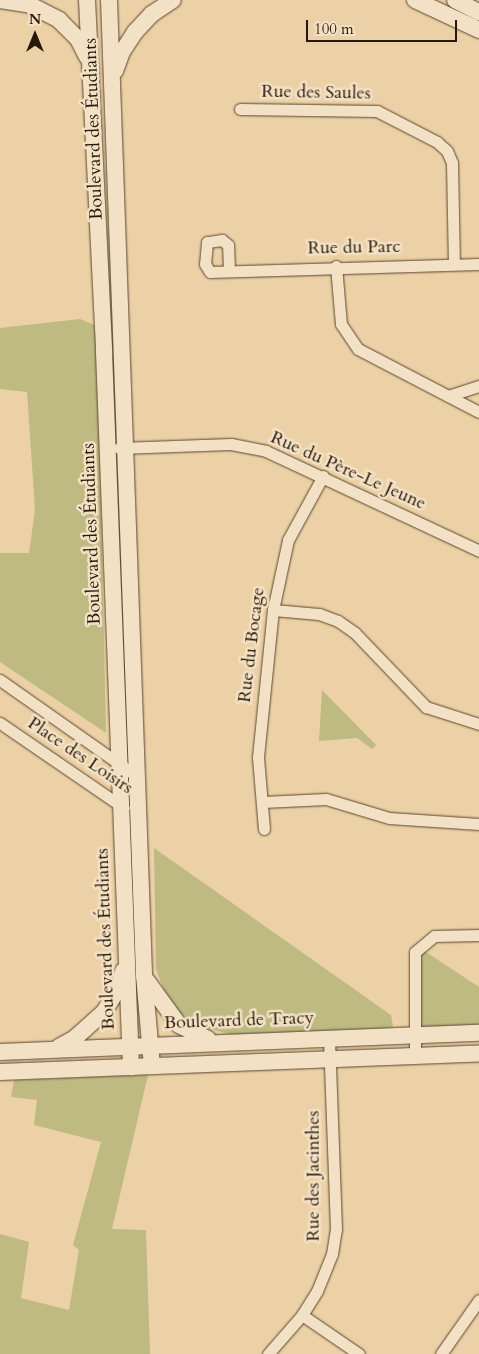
<!DOCTYPE html>
<meta charset="utf-8">
<style>
body{margin:0}
#map{position:relative;width:479px;height:1354px;overflow:hidden;background:#edd1a6;font-family:Cardo,serif}
div>[style]{position:absolute}
.green>*{inset:0;background:#beba82}
.roads{filter:drop-shadow(0 0 1px #584730) drop-shadow(0 0 1px #584730)}
.street>*{height:11px;margin:-5.5px;padding:0 5.5px;transform-origin:5.5px;border-radius:5.5px;background:#f3e1c5}
.secondary>*{height:16px;margin:-8px;padding:0 8px;transform-origin:8px;border-radius:8px;background:#f3e1c5}
span{translate:-50% -50%;white-space:nowrap;text-align:center;line-height:1.15;-webkit-text-stroke:5px #f3e1c5;paint-order:stroke}
.street-label{font-size:18px;color:#271908}
.north{position:absolute;left:10px;top:10px;width:50px;height:50px;-webkit-text-stroke:4px #f3e1c5;paint-order:stroke;rotate:0deg;font-size:14px;font-weight:700;line-height:20px;text-align:center;color:#271908}
.north::after{content:'';display:block;margin:auto;width:18px;height:22px;background:#271908;clip-path:polygon(50% 0,100% 100%,50% 72%,0 100%)}
.scale{position:absolute;left:306px;top:20px;width:151px;height:22px;box-sizing:border-box;border:2px solid #271908;border-top:0;padding-left:6px;font-size:15px;line-height:18px;white-space:nowrap;color:#271908;-webkit-text-stroke:4px #f3e1c5;paint-order:stroke}
</style>
<div id="map">
<div class="green">
<div style="clip-path:polygon(80px 319px,97px 326px,106px 733px,0 662px,0 553px,29px 553px,35px 510px,27px 392px,0 389px,0 328px)"></div>
<div style="clip-path:polygon(322px 690px,376px 745px,372px 749px,357px 738px,319px 741px)"></div>
<div style="clip-path:polygon(154px 848px,391px 1015px,393px 1026px,388px 1030px,237px 1036px,198px 1026px,170px 1006px,156px 969px)"></div>
<div style="clip-path:polygon(423px 950px,479px 987px,479px 1030px,418px 1031px,419px 956px)"></div>
<div style="clip-path:polygon(148px 1075px,112px 1229px,146px 1230px,150px 1354px,0 1354px,0 1234px,29px 1242px,21px 1298px,69px 1310px,79px 1250px,73px 1245px,101px 1142px,34px 1125px,37px 1100px,11px 1097px,14px 1080px)"></div>
</div>
<div class="roads">
<div class="street">
<div style="left:240px;top:109px;width:137px;rotate:0.8deg"></div>
<div style="left:377px;top:111px;width:68px;rotate:27.3deg"></div>
<div style="left:437px;top:142px;width:13px;rotate:42deg"></div>
<div style="left:447px;top:151px;width:13px;rotate:67deg"></div>
<div style="left:452px;top:163px;width:100px;rotate:88.9deg"></div>
<div style="left:336px;top:266px;width:58px;rotate:85.1deg"></div>
<div style="left:341px;top:324px;width:30px;rotate:56deg"></div>
<div style="left:358px;top:349px;width:136px;rotate:27.5deg"></div>
<div style="left:229px;top:271px;width:26px;rotate:-92deg"></div>
<div style="left:228px;top:245px;width:8px;rotate:-140deg"></div>
<div style="left:222px;top:240px;width:15px;rotate:172deg"></div>
<div style="left:207px;top:242px;width:22px;rotate:95deg"></div>
<div style="left:205px;top:264px;width:9px;rotate:58deg"></div>
<div style="left:210px;top:272px;width:269px;rotate:-1.7deg"></div>
<div style="left:448px;top:396px;width:33px;rotate:-18deg"></div>
<div style="left:119px;top:448px;width:112px;rotate:-2deg"></div>
<div style="left:231px;top:444px;width:36px;rotate:11deg"></div>
<div style="left:266px;top:451px;width:235px;rotate:25.1deg"></div>
<div style="left:273px;top:610px;width:46px;rotate:5deg"></div>
<div style="left:319px;top:614px;width:20px;rotate:20deg"></div>
<div style="left:338px;top:621px;width:21px;rotate:35deg"></div>
<div style="left:355px;top:633px;width:103px;rotate:46.2deg"></div>
<div style="left:426px;top:707px;width:56px;rotate:17.8deg"></div>
<div style="left:0;top:680px;width:169px;rotate:35.1deg"></div>
<div style="left:0;top:723px;width:150px;rotate:34.4deg"></div>
<div style="left:263px;top:802px;width:63px;rotate:-2.7deg"></div>
<div style="left:326px;top:799px;width:66px;rotate:16.8deg"></div>
<div style="left:389px;top:818px;width:90px;rotate:3.8deg"></div>
<div style="left:264px;top:829px;width:72px;rotate:-94.8deg"></div>
<div style="left:258px;top:757px;width:148px;rotate:-84.2deg"></div>
<div style="left:273px;top:610px;width:72px;rotate:-77.9deg"></div>
<div style="left:288px;top:540px;width:73px;rotate:-61.3deg"></div>
<div style="left:415px;top:1056px;width:104px;rotate:-90deg"></div>
<div style="left:415px;top:952px;width:25px;rotate:-40deg"></div>
<div style="left:434px;top:936px;width:45px;rotate:-1.3deg"></div>
<div style="left:302px;top:1315px;width:69px;rotate:34.4deg"></div>
<div style="left:268px;top:1354px;width:52px;rotate:-48.9deg"></div>
<div style="left:302px;top:1315px;width:28px;rotate:-58deg"></div>
<div style="left:317px;top:1291px;width:40px;rotate:-68deg"></div>
<div style="left:332px;top:1254px;width:25px;rotate:-81deg"></div>
<div style="left:336px;top:1229px;width:191px;rotate:-92.1deg"></div>
<div style="left:441px;top:1354px;width:66px;rotate:-54.9deg"></div>
</div>
<div class="secondary">
<div style="left:0;top:0;width:30px;rotate:9deg"></div>
<div style="left:30px;top:5px;width:33px;rotate:27deg"></div>
<div style="left:59px;top:20px;width:27px;rotate:45deg"></div>
<div style="left:78px;top:39px;width:20px;rotate:63deg"></div>
<div style="left:87px;top:0;width:352px;rotate:87.2deg"></div>
<div style="left:104px;top:352px;width:716px;rotate:87.84deg"></div>
<div style="left:109px;top:0;width:976px;rotate:87.94deg"></div>
<div style="left:144px;top:975px;width:91px;rotate:85deg"></div>
<div style="left:415px;top:0;width:71px;rotate:25.1deg"></div>
<div style="left:455px;top:0;width:27px;rotate:27deg"></div>
<div style="left:115px;top:71px;width:20px;rotate:-70deg"></div>
<div style="left:122px;top:52px;width:24px;rotate:-57deg"></div>
<div style="left:135px;top:32px;width:25px;rotate:-47deg"></div>
<div style="left:152px;top:14px;width:25px;rotate:-34deg"></div>
<div style="left:147px;top:981px;width:54px;rotate:54deg"></div>
<div style="left:179px;top:1025px;width:32px;rotate:26deg"></div>
<div style="left:59px;top:1047px;width:18px;rotate:-29deg"></div>
<div style="left:75px;top:1038px;width:39px;rotate:-42deg"></div>
<div style="left:104px;top:1012px;width:26px;rotate:-59deg"></div>
<div style="left:117px;top:990px;width:20px;rotate:-72deg"></div>
<div style="left:0;top:1052px;width:479px;rotate:-2.3deg"></div>
<div style="left:0;top:1072px;width:479px;rotate:-2.2deg"></div>
</div>
</div>
<div class="street-label">
<span style="left:316px;top:93px;rotate:1deg">Rue des Saules</span>
<span style="left:94px;top:129px;rotate:-92deg">Boulevard des Étudiants</span>
<span style="left:354px;top:248px;rotate:-1deg">Rue du Parc</span>
<span style="left:348px;top:471px;rotate:24deg">Rue du Père-Le Jeune</span>
<span style="left:92px;top:534px;rotate:-92deg">Boulevard des Étudiants</span>
<span style="left:252px;top:645px;rotate:-83deg">Rue du Bocage</span>
<span style="left:80px;top:756px;rotate:34deg">Place des Loisirs</span>
<span style="left:106px;top:939px;rotate:-92deg">Boulevard des Étudiants</span>
<span style="left:239px;top:1021px;rotate:-2deg">Boulevard de Tracy</span>
<span style="left:314px;top:1176px;rotate:-90deg">Rue des Jacinthes</span>
</div>
<div class="north">N</div>
<div class="scale">100 m</div>
</div>
